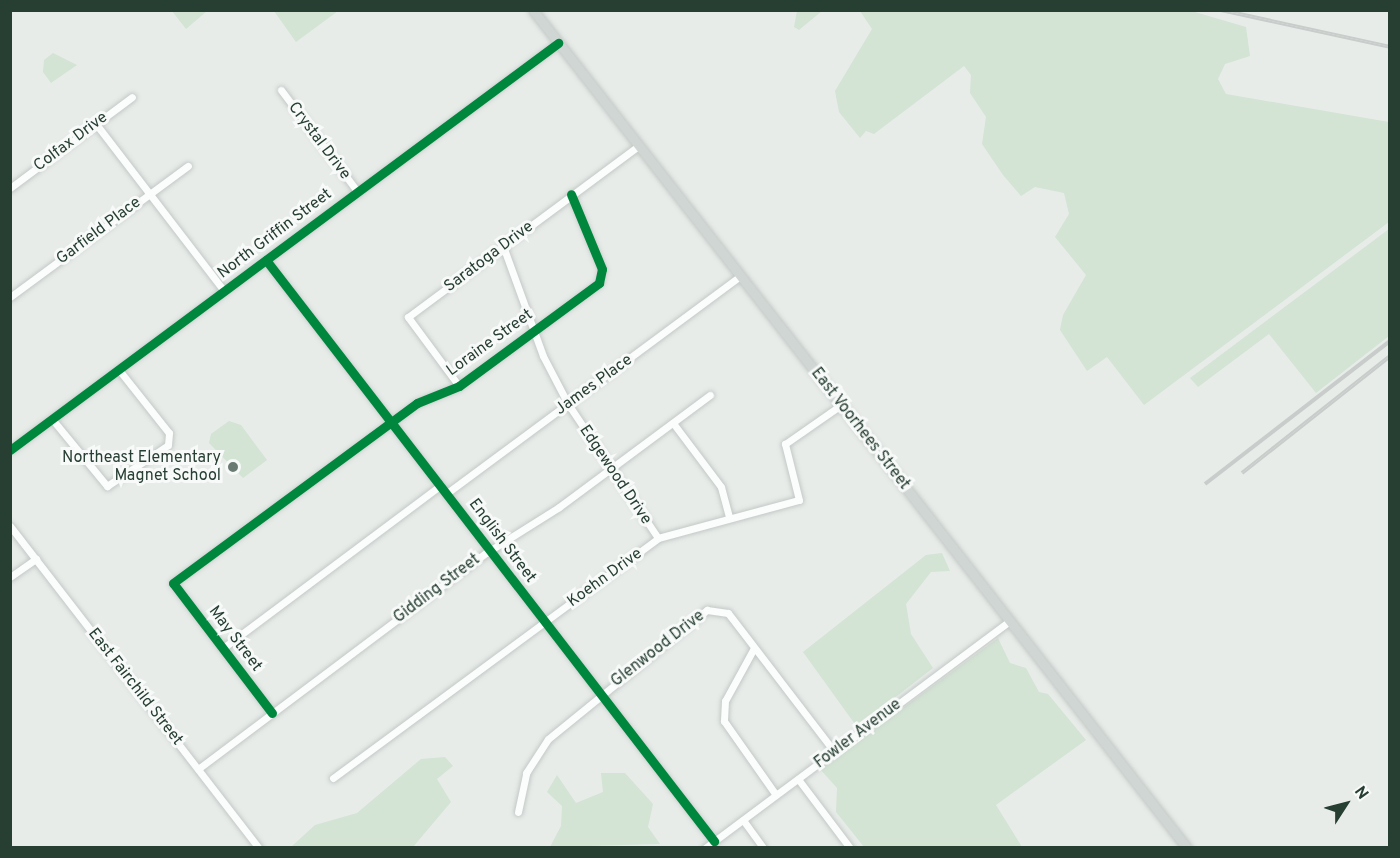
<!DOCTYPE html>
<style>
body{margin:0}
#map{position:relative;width:1400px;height:858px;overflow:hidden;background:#e7ece9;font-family:Overpass,sans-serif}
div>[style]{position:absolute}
.green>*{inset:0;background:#d3e3d4}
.roads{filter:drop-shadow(0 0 2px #c4c9c6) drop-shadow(0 0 2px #c4c9c6)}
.minor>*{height:7px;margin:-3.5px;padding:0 3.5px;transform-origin:3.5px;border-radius:3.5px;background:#fbfcfc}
.major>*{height:9px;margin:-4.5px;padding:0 4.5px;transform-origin:4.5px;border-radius:4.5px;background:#d0d6d3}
.rail>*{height:4px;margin-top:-2px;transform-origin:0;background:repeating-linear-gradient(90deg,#f7faf8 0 4.5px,#c8ccca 0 9px);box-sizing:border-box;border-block:2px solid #c8ccca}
.cycleway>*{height:9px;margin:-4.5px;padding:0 4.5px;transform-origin:4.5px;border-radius:4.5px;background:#00873e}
.dots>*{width:16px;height:16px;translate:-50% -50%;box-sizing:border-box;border:3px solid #f7faf8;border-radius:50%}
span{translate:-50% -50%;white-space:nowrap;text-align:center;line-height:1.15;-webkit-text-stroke:6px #f7faf8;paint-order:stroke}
.street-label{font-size:16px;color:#273e33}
.poi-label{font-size:16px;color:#273e33}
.right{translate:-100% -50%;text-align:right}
.frame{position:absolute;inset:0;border:12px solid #273e33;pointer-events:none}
.north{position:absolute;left:1316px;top:774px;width:60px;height:60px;-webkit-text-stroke:4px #f7faf8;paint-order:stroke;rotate:54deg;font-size:16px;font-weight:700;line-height:24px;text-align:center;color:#273e33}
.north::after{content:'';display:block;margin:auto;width:21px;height:27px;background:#273e33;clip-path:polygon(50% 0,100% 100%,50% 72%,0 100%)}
</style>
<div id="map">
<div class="green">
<div style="clip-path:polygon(172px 11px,207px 11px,186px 29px)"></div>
<div style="clip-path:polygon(274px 11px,338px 11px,296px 42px)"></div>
<div style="clip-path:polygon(797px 11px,797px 10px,822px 11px,799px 30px,794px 27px)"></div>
<div style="clip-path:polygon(860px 11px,1188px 10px,1246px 27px,1250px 56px,1225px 64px,1218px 79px,1226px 94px,1389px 122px,1389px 222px,1144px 405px,1107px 357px,1087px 371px,1060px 330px,1063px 315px,1086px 275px,1055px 237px,1069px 214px,1064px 193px,1035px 187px,1021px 196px,1003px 175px,982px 144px,986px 117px,970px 93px,971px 75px,964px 66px,874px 134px,866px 131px,860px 138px,839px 112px,835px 91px,872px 29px)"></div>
<div style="clip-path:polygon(53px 53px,77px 65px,51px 83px,43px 72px,44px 60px)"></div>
<div style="clip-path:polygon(1389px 229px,1389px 336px,1316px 393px,1269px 334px,1198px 387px,1190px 378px)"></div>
<div style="clip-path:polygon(229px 421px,241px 425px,267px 460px,243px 478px,209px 443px,211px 434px)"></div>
<div style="clip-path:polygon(942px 553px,950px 571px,931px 572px,906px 604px,911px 634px,933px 668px,857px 727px,803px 652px,926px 555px)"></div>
<div style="clip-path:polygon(998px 638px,1010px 663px,1026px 668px,1039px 692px,1048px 694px,1086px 740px,996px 805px,1022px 847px,864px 847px,836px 812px,837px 788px,820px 769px)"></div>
<div style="clip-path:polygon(445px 757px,453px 766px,437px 779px,451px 802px,413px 847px,291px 847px,315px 825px,357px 813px,421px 759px)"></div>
<div style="clip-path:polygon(601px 773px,625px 773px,653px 804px,648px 827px,660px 844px,550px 847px,561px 826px,562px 806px,547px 792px,557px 775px,576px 803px,603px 792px)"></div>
</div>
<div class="roads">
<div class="minor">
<div style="left:281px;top:90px;width:128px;rotate:53deg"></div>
<div style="left:96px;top:124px;width:210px;rotate:52.5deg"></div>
<div style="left:10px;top:188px;width:152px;rotate:-36.7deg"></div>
<div style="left:503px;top:246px;width:117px;rotate:70deg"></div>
<div style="left:543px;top:356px;width:54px;rotate:62.5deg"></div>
<div style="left:568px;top:404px;width:161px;rotate:56.1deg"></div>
<div style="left:266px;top:260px;width:734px;rotate:52.36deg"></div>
<div style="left:10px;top:297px;width:221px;rotate:-36.4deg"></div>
<div style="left:459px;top:386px;width:86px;rotate:-126.5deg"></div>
<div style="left:408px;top:317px;width:287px;rotate:-36.6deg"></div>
<div style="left:52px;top:419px;width:87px;rotate:50.6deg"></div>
<div style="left:107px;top:486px;width:73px;rotate:-33.9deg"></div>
<div style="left:168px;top:445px;width:12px;rotate:-85deg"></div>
<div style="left:169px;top:433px;width:80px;rotate:-128.4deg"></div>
<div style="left:673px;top:423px;width:80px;rotate:53.1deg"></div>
<div style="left:721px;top:487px;width:31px;rotate:75deg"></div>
<div style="left:10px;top:450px;width:683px;rotate:-36.6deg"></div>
<div style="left:447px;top:493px;width:365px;rotate:-36.5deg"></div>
<div style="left:10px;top:526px;width:407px;rotate:52.3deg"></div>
<div style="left:10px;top:577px;width:32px;rotate:-35deg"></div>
<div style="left:223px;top:648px;width:272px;rotate:-36.8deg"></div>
<div style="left:754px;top:648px;width:60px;rotate:118.7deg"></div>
<div style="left:725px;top:701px;width:20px;rotate:93deg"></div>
<div style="left:724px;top:721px;width:90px;rotate:54.9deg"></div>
<div style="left:272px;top:713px;width:163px;rotate:-127.3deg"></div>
<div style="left:173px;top:583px;width:303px;rotate:-36.4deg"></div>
<div style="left:417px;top:403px;width:45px;rotate:-22deg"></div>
<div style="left:459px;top:386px;width:174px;rotate:-36.3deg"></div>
<div style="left:599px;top:283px;width:14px;rotate:-78deg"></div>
<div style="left:602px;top:269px;width:81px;rotate:-112.5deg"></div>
<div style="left:198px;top:769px;width:360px;rotate:-36.9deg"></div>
<div style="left:486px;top:553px;width:86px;rotate:-32.2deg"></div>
<div style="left:559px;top:507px;width:188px;rotate:-36.6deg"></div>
<div style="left:333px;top:778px;width:404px;rotate:-36.4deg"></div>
<div style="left:658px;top:538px;width:146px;rotate:-15.1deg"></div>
<div style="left:799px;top:500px;width:58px;rotate:-104deg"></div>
<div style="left:785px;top:444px;width:68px;rotate:-34.9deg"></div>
<div style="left:798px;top:779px;width:86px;rotate:53deg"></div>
<div style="left:518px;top:812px;width:40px;rotate:-78deg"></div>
<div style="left:526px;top:773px;width:40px;rotate:-57.1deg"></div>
<div style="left:548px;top:739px;width:205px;rotate:-39.1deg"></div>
<div style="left:707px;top:610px;width:21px;rotate:8deg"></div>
<div style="left:728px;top:613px;width:174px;rotate:52.5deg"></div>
<div style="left:743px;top:820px;width:34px;rotate:54deg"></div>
<div style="left:705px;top:848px;width:380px;rotate:-36.7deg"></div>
</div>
<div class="major">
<div style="left:533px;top:10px;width:1063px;rotate:52.03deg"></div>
</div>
</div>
<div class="rail">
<div style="left:1221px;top:10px;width:173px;rotate:12.3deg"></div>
<div style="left:1242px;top:473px;width:189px;rotate:-38.3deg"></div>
<div style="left:1205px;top:484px;width:234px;rotate:-37.7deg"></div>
</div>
<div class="cycleway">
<div style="left:266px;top:260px;width:734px;rotate:52.36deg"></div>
<div style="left:10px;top:450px;width:683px;rotate:-36.6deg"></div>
<div style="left:272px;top:713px;width:163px;rotate:-127.3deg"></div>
<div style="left:173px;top:583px;width:303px;rotate:-36.4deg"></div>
<div style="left:417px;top:403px;width:45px;rotate:-22deg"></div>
<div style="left:459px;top:386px;width:174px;rotate:-36.3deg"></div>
<div style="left:599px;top:283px;width:14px;rotate:-78deg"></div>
<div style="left:602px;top:269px;width:81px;rotate:-112.5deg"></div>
</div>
<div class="dots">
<div style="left:233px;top:467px;background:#6a7b73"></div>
</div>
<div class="street-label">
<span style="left:319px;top:141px;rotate:53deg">Crystal Drive</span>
<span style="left:71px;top:142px;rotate:-37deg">Colfax Drive</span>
<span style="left:99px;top:231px;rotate:-37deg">Garfield Place</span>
<span style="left:275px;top:234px;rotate:-37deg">North Griffin Street</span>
<span style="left:489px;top:257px;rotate:-37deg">Saratoga Drive</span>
<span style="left:490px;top:343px;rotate:-36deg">Loraine Street</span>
<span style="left:594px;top:385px;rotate:-36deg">James Place</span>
<span style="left:860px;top:429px;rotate:52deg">East Voorhees Street</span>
<span style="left:615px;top:475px;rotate:56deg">Edgewood Drive</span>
<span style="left:502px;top:541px;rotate:53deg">English Street</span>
<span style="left:605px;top:578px;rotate:-36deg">Koehn Drive</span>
<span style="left:437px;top:589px;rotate:-37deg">Gidding Street</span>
<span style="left:235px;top:639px;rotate:53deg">May Street</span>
<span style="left:658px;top:649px;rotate:-38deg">Glenwood Drive</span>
<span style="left:135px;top:687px;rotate:52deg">East Fairchild Street</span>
<span style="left:858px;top:734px;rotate:-37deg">Fowler Avenue</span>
</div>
<div class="poi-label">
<span class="right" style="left:221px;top:467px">Northeast Elementary<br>Magnet School</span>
</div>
<div class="frame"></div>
<div class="north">N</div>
</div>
